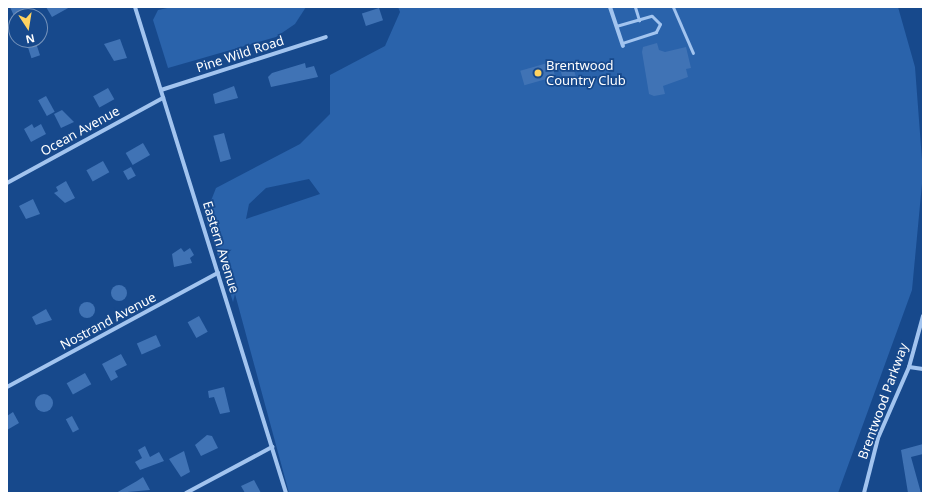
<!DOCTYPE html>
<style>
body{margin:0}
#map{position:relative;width:930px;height:500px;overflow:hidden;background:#17498c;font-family:"Noto Sans",sans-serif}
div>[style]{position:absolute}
.green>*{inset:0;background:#2a63ab}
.building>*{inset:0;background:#4073b5;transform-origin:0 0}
.round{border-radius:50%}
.lane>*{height:3px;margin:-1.5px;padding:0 1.5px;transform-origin:1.5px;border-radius:1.5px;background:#a2c4ef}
.street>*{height:4px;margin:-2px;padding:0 2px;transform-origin:2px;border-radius:2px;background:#a2c4ef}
.dots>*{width:11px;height:11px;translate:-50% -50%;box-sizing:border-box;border:2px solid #17498c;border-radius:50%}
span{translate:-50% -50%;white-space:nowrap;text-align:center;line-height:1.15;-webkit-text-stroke:3.5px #17498c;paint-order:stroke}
.street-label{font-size:13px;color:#fff}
.poi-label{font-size:13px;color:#fff}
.left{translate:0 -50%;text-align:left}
.frame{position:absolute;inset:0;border:8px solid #fff;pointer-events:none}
.north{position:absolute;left:8px;top:8px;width:40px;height:40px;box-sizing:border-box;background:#17498c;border:1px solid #7492ba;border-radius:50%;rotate:168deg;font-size:11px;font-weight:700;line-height:16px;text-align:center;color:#fff}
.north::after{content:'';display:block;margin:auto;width:14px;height:18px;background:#ffd360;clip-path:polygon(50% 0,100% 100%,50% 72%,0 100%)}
</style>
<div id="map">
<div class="green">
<div style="clip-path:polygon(172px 7px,306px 7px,295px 24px,276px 37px,168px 68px,153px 20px,158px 10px)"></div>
<div style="clip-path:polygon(evenodd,398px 7px,898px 7px,915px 67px,923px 173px,912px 290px,838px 493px,289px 493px,235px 294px,233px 302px,205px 216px,216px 188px,300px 144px,330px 114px,330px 75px,385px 46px,400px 12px,398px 7px,309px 179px,320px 194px,246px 219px,249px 204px,266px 188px,309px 179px)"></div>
</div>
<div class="building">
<div style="clip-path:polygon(10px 7px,31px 7px,31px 8px,21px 12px,22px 16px,14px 16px)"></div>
<div style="clip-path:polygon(46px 7px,70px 7px,52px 17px)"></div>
<div style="left:379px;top:8px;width:13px;height:18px;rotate:72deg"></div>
<div style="clip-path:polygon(120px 39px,127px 58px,114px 61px,104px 44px)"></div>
<div style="left:36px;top:43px;width:13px;height:9px;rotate:72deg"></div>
<div style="clip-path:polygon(657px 43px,659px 50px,665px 52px,686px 47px,691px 68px,686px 69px,688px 77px,663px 86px,665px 94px,654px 96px,649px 94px,642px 52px,643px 47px)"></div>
<div style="left:551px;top:62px;width:15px;height:32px;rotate:74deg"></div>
<div style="clip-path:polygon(305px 63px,306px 68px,314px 66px,318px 77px,271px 87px,268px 77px,272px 73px)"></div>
<div style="left:573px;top:67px;width:14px;height:13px;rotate:73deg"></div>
<div style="clip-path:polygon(234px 86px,238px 98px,215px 104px,213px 94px)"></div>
<div style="left:108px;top:88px;width:13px;height:17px;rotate:61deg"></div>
<div style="left:46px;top:96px;width:18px;height:9px;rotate:61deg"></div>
<div style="clip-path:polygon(62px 110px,74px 122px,61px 128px,54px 114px)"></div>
<div style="clip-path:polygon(32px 124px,34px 128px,41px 124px,46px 134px,31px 142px,24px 129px)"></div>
<div style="left:224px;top:133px;width:27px;height:11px;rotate:75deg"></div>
<div style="left:143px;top:143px;width:14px;height:20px;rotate:60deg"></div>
<div style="left:103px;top:161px;width:13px;height:19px;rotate:61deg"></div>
<div style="left:131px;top:167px;width:10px;height:9px;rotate:61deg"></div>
<div style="clip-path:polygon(66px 181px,75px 198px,65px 203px,54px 193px,58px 191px,56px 187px)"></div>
<div style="clip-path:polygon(33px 199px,40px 214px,26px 219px,19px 206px)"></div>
<div style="clip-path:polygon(181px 248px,184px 252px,190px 248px,194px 255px,190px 258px,192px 263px,174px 267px,172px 254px)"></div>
<div class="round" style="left:111px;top:285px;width:16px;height:16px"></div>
<div class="round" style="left:79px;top:302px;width:16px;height:16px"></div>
<div style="clip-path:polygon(46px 309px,52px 320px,36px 325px,32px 317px)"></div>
<div style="left:199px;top:316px;width:18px;height:13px;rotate:61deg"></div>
<div style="left:156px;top:335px;width:12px;height:21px;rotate:66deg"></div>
<div style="clip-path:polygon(121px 354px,127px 365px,115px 371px,118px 377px,111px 381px,102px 364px)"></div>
<div style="left:85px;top:373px;width:13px;height:21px;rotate:61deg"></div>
<div style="clip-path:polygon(224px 387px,230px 412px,220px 414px,214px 397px,209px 398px,208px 391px)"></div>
<div class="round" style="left:35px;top:394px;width:18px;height:18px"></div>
<div style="clip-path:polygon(13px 412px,19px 423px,7px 430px,7px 416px)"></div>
<div style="left:72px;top:416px;width:15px;height:7px;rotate:62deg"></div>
<div style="clip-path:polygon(207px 435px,212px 436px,218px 448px,201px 456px,195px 445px)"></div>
<div style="clip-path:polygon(923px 444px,923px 454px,911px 457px,921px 493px,908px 493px,901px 450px)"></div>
<div style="clip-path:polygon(145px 446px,150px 457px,159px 452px,164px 461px,140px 470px,135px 462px,142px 458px,138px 450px)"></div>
<div style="clip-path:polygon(184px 451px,190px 472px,181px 477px,169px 459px)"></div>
<div style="clip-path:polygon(143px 477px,150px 490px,116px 493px,137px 481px)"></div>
<div style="clip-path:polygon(254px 480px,261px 493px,245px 493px,241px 486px)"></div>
</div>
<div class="lane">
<div style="left:635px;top:7px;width:14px;rotate:73deg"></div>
<div style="left:673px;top:7px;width:50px;rotate:66.5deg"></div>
<div style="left:616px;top:26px;width:37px;rotate:-16deg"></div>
<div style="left:652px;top:16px;width:11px;rotate:45deg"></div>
<div style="left:660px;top:24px;width:9px;rotate:117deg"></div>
<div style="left:656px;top:32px;width:36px;rotate:162deg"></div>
</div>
<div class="street">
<div style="left:135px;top:7px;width:509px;rotate:72.74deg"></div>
<div style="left:610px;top:7px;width:41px;rotate:71.6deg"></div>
<div style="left:161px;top:90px;width:173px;rotate:-17.8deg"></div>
<div style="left:7px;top:183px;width:178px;rotate:-28.6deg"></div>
<div style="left:909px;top:367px;width:14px;rotate:8deg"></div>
<div style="left:7px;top:387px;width:240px;rotate:-28.4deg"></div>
<div style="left:186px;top:493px;width:98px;rotate:-28.1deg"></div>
<div style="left:864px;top:493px;width:57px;rotate:-75.7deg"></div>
<div style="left:878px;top:438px;width:77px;rotate:-66.4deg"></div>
<div style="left:909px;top:367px;width:53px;rotate:-74.6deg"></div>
</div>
<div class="dots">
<div style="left:538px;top:73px;background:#ffd360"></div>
</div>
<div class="street-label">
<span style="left:240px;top:54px;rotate:-18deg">Pine Wild Road</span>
<span style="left:80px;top:131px;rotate:-29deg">Ocean Avenue</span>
<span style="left:221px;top:247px;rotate:73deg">Eastern Avenue</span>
<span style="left:108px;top:321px;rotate:-28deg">Nostrand Avenue</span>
<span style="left:883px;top:401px;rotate:-70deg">Brentwood Parkway</span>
</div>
<div class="poi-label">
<span class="left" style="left:546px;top:73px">Brentwood<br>Country Club</span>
</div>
<div class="frame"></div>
<div class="north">N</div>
</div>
